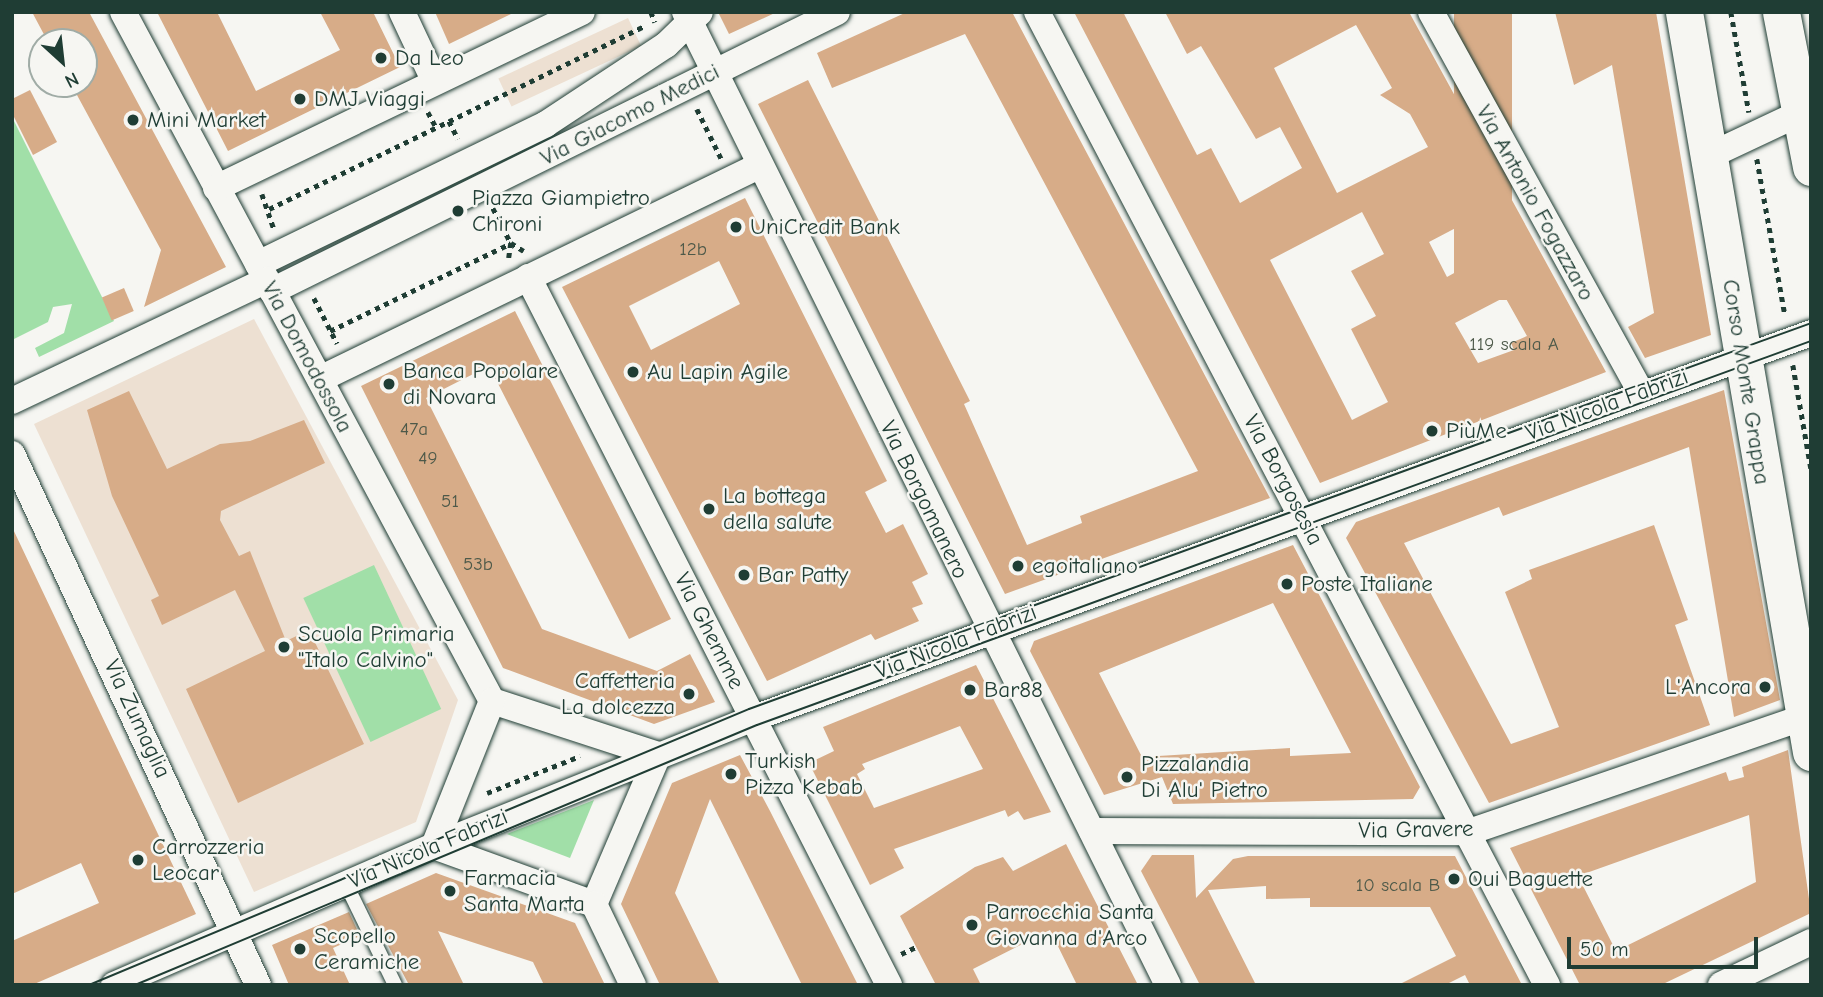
<!DOCTYPE html>
<meta charset="utf-8">
<style>
body{margin:0}
#map{position:relative;width:1823px;height:997px;overflow:hidden;background:#f6f6f2;font-family:"Comic Neue",sans-serif}
div>[style]{position:absolute}
.built>*{inset:0;background:#ede0d2;transform-origin:0 0}
.green>*{inset:0;background:#a1dfa8;transform-origin:0 0}
.building>*{inset:0;background:#d7ac88;transform-origin:0 0}
.path>*{height:4.5px;margin-top:-2.25px;transform-origin:0;background:repeating-linear-gradient(90deg,#1f3d34 0 5px,transparent 0 10px)}
.roads{filter:drop-shadow(0 0 2px #1f3d34) drop-shadow(0 0 2px #1f3d34)}
.lane>*{height:14px;margin:-7px;padding:0 7px;transform-origin:7px;border-radius:7px;background:#f6f6f2}
.street>*{height:26px;margin:-13px;padding:0 13px;transform-origin:13px;border-radius:13px;background:#f6f6f2}
.secondary>*{height:37px;margin:-18.5px;padding:0 18.5px;transform-origin:18.5px;border-radius:18.5px;background:#f6f6f2}
.tram>*{height:2px;margin:-1px;padding:0 1px;transform-origin:1px;border-radius:1px;background:#1f3d34}
.dots>*{width:19px;height:19px;translate:-50% -50%;box-sizing:border-box;border:4px solid #f6f6f2;border-radius:50%}
span{translate:-50% -50%;white-space:nowrap;text-align:center;line-height:1.15;-webkit-text-stroke:5px #f6f6f2;paint-order:stroke}
.number-label{font-size:19px;color:#4d5949}
.number-label span{-webkit-text-stroke-width:0}
.poi-label{font-size:23px;color:#1f3d34}
.left{translate:0 -50%;text-align:left}
.right{translate:-100% -50%;text-align:right}
.street-label{font-size:23px;color:#1f3d34}
.frame{position:absolute;inset:0;border:14px solid #1f3d34;pointer-events:none}
.north{position:absolute;left:28px;top:28px;width:70px;height:70px;box-sizing:border-box;background:#f6f6f2;border:2px solid #a0aca6;border-radius:50%;rotate:153deg;font-size:19px;font-weight:700;line-height:28px;text-align:center;color:#1f3d34}
.north::after{content:'';display:block;margin:auto;width:24px;height:32px;background:#1f3d34;clip-path:polygon(50% 0,100% 100%,50% 72%,0 100%)}
.scale{position:absolute;left:1567px;top:937px;width:191px;height:32px;box-sizing:border-box;border:4px solid #1f3d34;border-top:0;padding-left:9px;font-size:21px;line-height:24px;white-space:nowrap;color:#1f3d34;-webkit-text-stroke:5px #f6f6f2;paint-order:stroke}
</style>
<div id="map">
<div class="built">
<div style="left:628px;top:18px;width:31px;height:143px;rotate:65deg"></div>
<div style="clip-path:polygon(254px 319px,458px 700px,416px 822px,254px 892px,34px 424px)"></div>
</div>
<div class="green">
<div style="clip-path:polygon(12px 117px,114px 321px,39px 357px,35px 348px,64px 333px,72px 304px,53px 307px,48px 322px,12px 340px)"></div>
<div style="left:374px;top:565px;width:159px;height:78px;rotate:65deg"></div>
<div style="clip-path:polygon(594px 800px,570px 858px,507px 834px)"></div>
</div>
<div class="building">
<div style="clip-path:polygon(32px 12px,89px 12px,226px 267px,144px 307px,161px 250px,71px 84px,84px 84px,84px 42px,48px 42px)"></div>
<div style="clip-path:polygon(157px 12px,217px 12px,256px 91px,340px 50px,320px 12px,373px 12px,400px 67px,228px 151px)"></div>
<div style="clip-path:polygon(435px 12px,515px 12px,449px 44px)"></div>
<div style="clip-path:polygon(718px 12px,777px 12px,729px 34px)"></div>
<div style="clip-path:polygon(907px 12px,1012px 12px,1270px 498px,1005px 594px,758px 104px,808px 80px,970px 401px,964px 404px,1027px 545px,1082px 523px,1080px 516px,1198px 471px,965px 34px,832px 88px,817px 53px)"></div>
<div style="clip-path:polygon(evenodd,1074px 12px,1123px 12px,1197px 155px,1211px 148px,1240px 203px,1302px 168px,1280px 127px,1256px 139px,1201px 46px,1187px 54px,1165px 12px,1409px 12px,1606px 372px,1320px 483px,1074px 12px,1356px 25px,1392px 88px,1380px 95px,1410px 114px,1428px 147px,1337px 193px,1274px 68px,1356px 25px,1074px 12px,1362px 212px,1384px 254px,1351px 271px,1376px 316px,1351px 329px,1388px 402px,1352px 420px,1270px 260px,1362px 212px,1074px 12px,1469px 221px,1488px 254px,1447px 277px,1429px 242px,1469px 221px,1074px 12px,1505px 297px,1527px 336px,1511px 343px,1514px 350px,1478px 363px,1455px 323px,1505px 297px)"></div>
<div style="left:1454px;top:12px;width:58px;height:288px"></div>
<div style="clip-path:polygon(1555px 12px,1656px 12px,1711px 335px,1645px 358px,1628px 327px,1654px 313px,1612px 65px,1574px 85px)"></div>
<div style="clip-path:polygon(30px 90px,57px 142px,33px 155px,12px 113px,12px 99px)"></div>
<div style="clip-path:polygon(evenodd,745px 198px,887px 481px,865px 492px,886px 533px,903px 524px,928px 574px,912px 582px,923px 604px,912px 608px,919px 621px,875px 640px,871px 634px,767px 681px,562px 287px,745px 198px,719px 261px,740px 304px,651px 350px,629px 306px,719px 261px)"></div>
<div style="left:124px;top:288px;width:25px;height:24px;rotate:67deg"></div>
<div style="clip-path:polygon(515px 311px,671px 619px,629px 639px,489px 366px,426px 398px,542px 629px,657px 671px,690px 654px,715px 702px,654px 724px,503px 668px,361px 386px)"></div>
<div style="clip-path:polygon(1724px 390px,1780px 700px,1734px 717px,1689px 447px,1503px 516px,1499px 507px,1404px 543px,1511px 744px,1559px 727px,1505px 592px,1532px 579px,1529px 570px,1654px 525px,1688px 620px,1675px 625px,1710px 725px,1489px 803px,1346px 538px,1356px 522px)"></div>
<div style="clip-path:polygon(129px 391px,167px 469px,220px 444px,250px 441px,304px 420px,325px 463px,221px 511px,220px 520px,239px 556px,250px 551px,286px 641px,309px 630px,364px 744px,238px 803px,186px 689px,265px 651px,235px 590px,162px 625px,151px 600px,159px 596px,112px 496px,87px 410px)"></div>
<div style="clip-path:polygon(12px 527px,196px 914px,32px 985px,12px 985px,12px 941px,99px 903px,81px 863px,12px 894px)"></div>
<div style="clip-path:polygon(evenodd,1293px 545px,1420px 787px,1413px 799px,1173px 804px,1162px 777px,1104px 795px,1030px 651px,1034px 641px,1293px 545px,1273px 603px,1351px 753px,1290px 756px,1290px 748px,1142px 757px,1099px 673px,1273px 603px)"></div>
<div style="clip-path:polygon(evenodd,976px 665px,1051px 812px,1024px 820px,1018px 811px,1008px 817px,1005px 810px,894px 849px,904px 868px,870px 885px,809px 763px,834px 751px,823px 727px,976px 665px,960px 726px,983px 769px,874px 808px,857px 774px,865px 769px,862px 764px,960px 726px)"></div>
<div style="clip-path:polygon(evenodd,1788px 750px,1811px 913px,1661px 985px,1580px 985px,1510px 848px,1726px 772px,1729px 781px,1744px 777px,1742px 767px,1788px 750px,1749px 815px,1756px 882px,1616px 951px,1578px 876px,1749px 815px)"></div>
<div style="clip-path:polygon(740px 755px,770px 811px,858px 985px,802px 985px,710px 799px,675px 893px,720px 985px,660px 985px,621px 904px,672px 783px)"></div>
<div style="clip-path:polygon(1066px 844px,1138px 985px,1077px 985px,1050px 930px,973px 969px,981px 985px,936px 985px,900px 916px,975px 867px,1003px 857px,1013px 871px)"></div>
<div style="clip-path:polygon(1152px 855px,1194px 855px,1196px 898px,1233px 859px,1248px 856px,1455px 856px,1522px 985px,1470px 985px,1465px 975px,1445px 985px,1398px 985px,1456px 956px,1430px 907px,1310px 907px,1310px 898px,1266px 899px,1266px 886px,1208px 890px,1256px 985px,1200px 985px,1141px 871px)"></div>
<div style="clip-path:polygon(436px 873px,575px 923px,605px 985px,544px 985px,533px 962px,438px 931px,464px 985px,409px 985px,366px 904px)"></div>
<div style="clip-path:polygon(349px 912px,360px 936px,333px 948px,350px 985px,289px 985px,272px 945px)"></div>
</div>
<div class="path">
<div style="left:651px;top:12px;width:11px;rotate:68deg"></div>
<div style="left:1731px;top:12px;width:102px;rotate:79.8deg"></div>
<div style="left:697px;top:109px;width:55px;rotate:63.9deg"></div>
<div style="left:428px;top:112px;width:17px;rotate:62deg"></div>
<div style="left:449px;top:121px;width:20px;rotate:63deg"></div>
<div style="left:1757px;top:159px;width:158px;rotate:79.8deg"></div>
<div style="left:262px;top:194px;width:37px;rotate:71deg"></div>
<div style="left:493px;top:208px;width:39px;rotate:63deg"></div>
<div style="left:511px;top:243px;width:15px;rotate:98deg"></div>
<div style="left:269px;top:209px;width:417px;rotate:-26deg"></div>
<div style="left:314px;top:298px;width:51px;rotate:62.9deg"></div>
<div style="left:330px;top:331px;width:201px;rotate:-25.9deg"></div>
<div style="left:511px;top:243px;width:15px;rotate:32deg"></div>
<div style="left:1793px;top:365px;width:105px;rotate:80.1deg"></div>
<div style="left:487px;top:793px;width:100px;rotate:-21.7deg"></div>
<div style="left:901px;top:954px;width:17px;rotate:-25deg"></div>
</div>
<div class="roads">
<div class="lane">
<div style="left:346px;top:884px;width:112px;rotate:64.1deg"></div>
</div>
<div class="street">
<div style="left:123px;top:12px;width:782px;rotate:61.83deg"></div>
<div style="left:402px;top:12px;width:77px;rotate:64.8deg"></div>
<div style="left:685px;top:12px;width:1086px;rotate:63.6deg"></div>
<div style="left:1037px;top:12px;width:1099px;rotate:62.34deg"></div>
<div style="left:1431px;top:12px;width:435px;rotate:61.1deg"></div>
<div style="left:1709px;top:156px;width:113px;rotate:-25.2deg"></div>
<div style="left:216px;top:188px;width:406px;rotate:-25.7deg"></div>
<div style="left:258px;top:264px;width:320px;rotate:-25.9deg"></div>
<div style="left:546px;top:124px;width:144px;rotate:-33.4deg"></div>
<div style="left:666px;top:45px;width:47px;rotate:-44.1deg"></div>
<div style="left:528px;top:277px;width:795px;rotate:62.98deg"></div>
<div style="left:272px;top:291px;width:630px;rotate:-26.28deg"></div>
<div style="left:320px;top:379px;width:487px;rotate:-25.9deg"></div>
<div style="left:12px;top:401px;width:282px;rotate:-25.4deg"></div>
<div style="left:12px;top:454px;width:585px;rotate:65.14deg"></div>
<div style="left:492px;top:701px;width:175px;rotate:18deg"></div>
<div style="left:658px;top:755px;width:162px;rotate:113.2deg"></div>
<div style="left:594px;top:904px;width:170px;rotate:-160.1deg"></div>
<div style="left:434px;top:846px;width:156px;rotate:-68.2deg"></div>
<div style="left:1092px;top:831px;width:377px;rotate:0.2deg"></div>
<div style="left:1469px;top:832px;width:355px;rotate:-18.9deg"></div>
<div style="left:594px;top:904px;width:90px;rotate:64.3deg"></div>
<div style="left:114px;top:985px;width:349px;rotate:-23.5deg"></div>
<div style="left:434px;top:846px;width:345px;rotate:-21.8deg"></div>
<div style="left:754px;top:718px;width:1125px;rotate:-20.01deg"></div>
<div style="left:1721px;top:985px;width:100px;rotate:-25.5deg"></div>
</div>
<div class="secondary">
<div style="left:1684px;top:12px;width:751px;rotate:80.26deg"></div>
<div style="left:1781px;top:12px;width:158px;rotate:79deg"></div>
</div>
</div>
<div class="tram">
<div style="left:89px;top:985px;width:715px;rotate:-22.69deg"></div>
<div style="left:749px;top:709px;width:1130px;rotate:-19.97deg"></div>
<div style="left:135px;top:985px;width:674px;rotate:-22.69deg"></div>
<div style="left:757px;top:725px;width:1122px;rotate:-20.02deg"></div>
</div>
<div class="dots">
<div style="left:381px;top:58px;background:#1f3d34"></div>
<div style="left:300px;top:99px;background:#1f3d34"></div>
<div style="left:133px;top:120px;background:#1f3d34"></div>
<div style="left:458px;top:211px;background:#1f3d34"></div>
<div style="left:736px;top:227px;background:#1f3d34"></div>
<div style="left:633px;top:372px;background:#1f3d34"></div>
<div style="left:389px;top:384px;background:#1f3d34"></div>
<div style="left:1432px;top:431px;background:#1f3d34"></div>
<div style="left:709px;top:509px;background:#1f3d34"></div>
<div style="left:1018px;top:566px;background:#1f3d34"></div>
<div style="left:744px;top:575px;background:#1f3d34"></div>
<div style="left:1287px;top:584px;background:#1f3d34"></div>
<div style="left:284px;top:647px;background:#1f3d34"></div>
<div style="left:1765px;top:687px;background:#1f3d34"></div>
<div style="left:970px;top:690px;background:#1f3d34"></div>
<div style="left:689px;top:694px;background:#1f3d34"></div>
<div style="left:731px;top:774px;background:#1f3d34"></div>
<div style="left:1127px;top:777px;background:#1f3d34"></div>
<div style="left:138px;top:860px;background:#1f3d34"></div>
<div style="left:1454px;top:879px;background:#1f3d34"></div>
<div style="left:450px;top:891px;background:#1f3d34"></div>
<div style="left:972px;top:925px;background:#1f3d34"></div>
<div style="left:300px;top:949px;background:#1f3d34"></div>
</div>
<div class="number-label">
<span style="left:693px;top:250px">12b</span>
<span style="left:1514px;top:345px">119 scala A</span>
<span style="left:414px;top:430px">47a</span>
<span style="left:428px;top:459px">49</span>
<span style="left:450px;top:502px">51</span>
<span style="left:478px;top:565px">53b</span>
<span style="left:1398px;top:886px">10 scala B</span>
</div>
<div class="poi-label">
<span class="left" style="left:395px;top:58px">Da Leo</span>
<span class="left" style="left:314px;top:99px">DMJ Viaggi</span>
<span class="left" style="left:147px;top:120px">Mini Market</span>
<span class="left" style="left:472px;top:211px">Piazza Giampietro<br>Chironi</span>
<span class="left" style="left:750px;top:227px">UniCredit Bank</span>
<span class="left" style="left:403px;top:384px">Banca Popolare<br>di Novara</span>
<span class="left" style="left:647px;top:372px">Au Lapin Agile</span>
<span class="left" style="left:1446px;top:431px">PiùMe</span>
<span class="left" style="left:723px;top:509px">La bottega<br>della salute</span>
<span class="left" style="left:1032px;top:566px">egoitaliano</span>
<span class="left" style="left:758px;top:575px">Bar Patty</span>
<span class="left" style="left:1301px;top:584px">Poste Italiane</span>
<span class="left" style="left:298px;top:647px">Scuola Primaria<br>"Italo Calvino"</span>
<span class="right" style="left:675px;top:694px">Caffetteria<br>La dolcezza</span>
<span class="right" style="left:1751px;top:687px">L'Ancora</span>
<span class="left" style="left:984px;top:690px">Bar88</span>
<span class="left" style="left:745px;top:774px">Turkish<br>Pizza Kebab</span>
<span class="left" style="left:1141px;top:777px">Pizzalandia<br>Di Alu' Pietro</span>
<span class="left" style="left:152px;top:860px">Carrozzeria<br>Leocar</span>
<span class="left" style="left:464px;top:891px">Farmacia<br>Santa Marta</span>
<span class="left" style="left:1468px;top:879px">Oui Baguette</span>
<span class="left" style="left:986px;top:925px">Parrocchia Santa<br>Giovanna d'Arco</span>
<span class="left" style="left:314px;top:949px">Scopello<br>Ceramiche</span>
</div>
<div class="street-label">
<span style="left:630px;top:115px;rotate:-27deg">Via Giacomo Medici</span>
<span style="left:1535px;top:203px;rotate:61deg">Via Antonio Fogazzaro</span>
<span style="left:307px;top:357px;rotate:62deg">Via Domodossola</span>
<span style="left:1746px;top:382px;rotate:81deg">Corso Monte Grappa</span>
<span style="left:1607px;top:405px;rotate:-20deg">Via Nicola Fabrizi</span>
<span style="left:1283px;top:480px;rotate:62deg">Via Borgosesia</span>
<span style="left:924px;top:500px;rotate:64deg">Via Borgomanero</span>
<span style="left:709px;top:631px;rotate:63deg">Via Ghemme</span>
<span style="left:956px;top:642px;rotate:-21deg">Via Nicola Fabrizi</span>
<span style="left:137px;top:719px;rotate:65deg">Via Zumaglia</span>
<span style="left:1416px;top:830px;rotate:-1deg">Via Gravere</span>
<span style="left:428px;top:849px;rotate:-23deg">Via Nicola Fabrizi</span>
</div>
<div class="frame"></div>
<div class="north">N</div>
<div class="scale">50 m</div>
</div>
